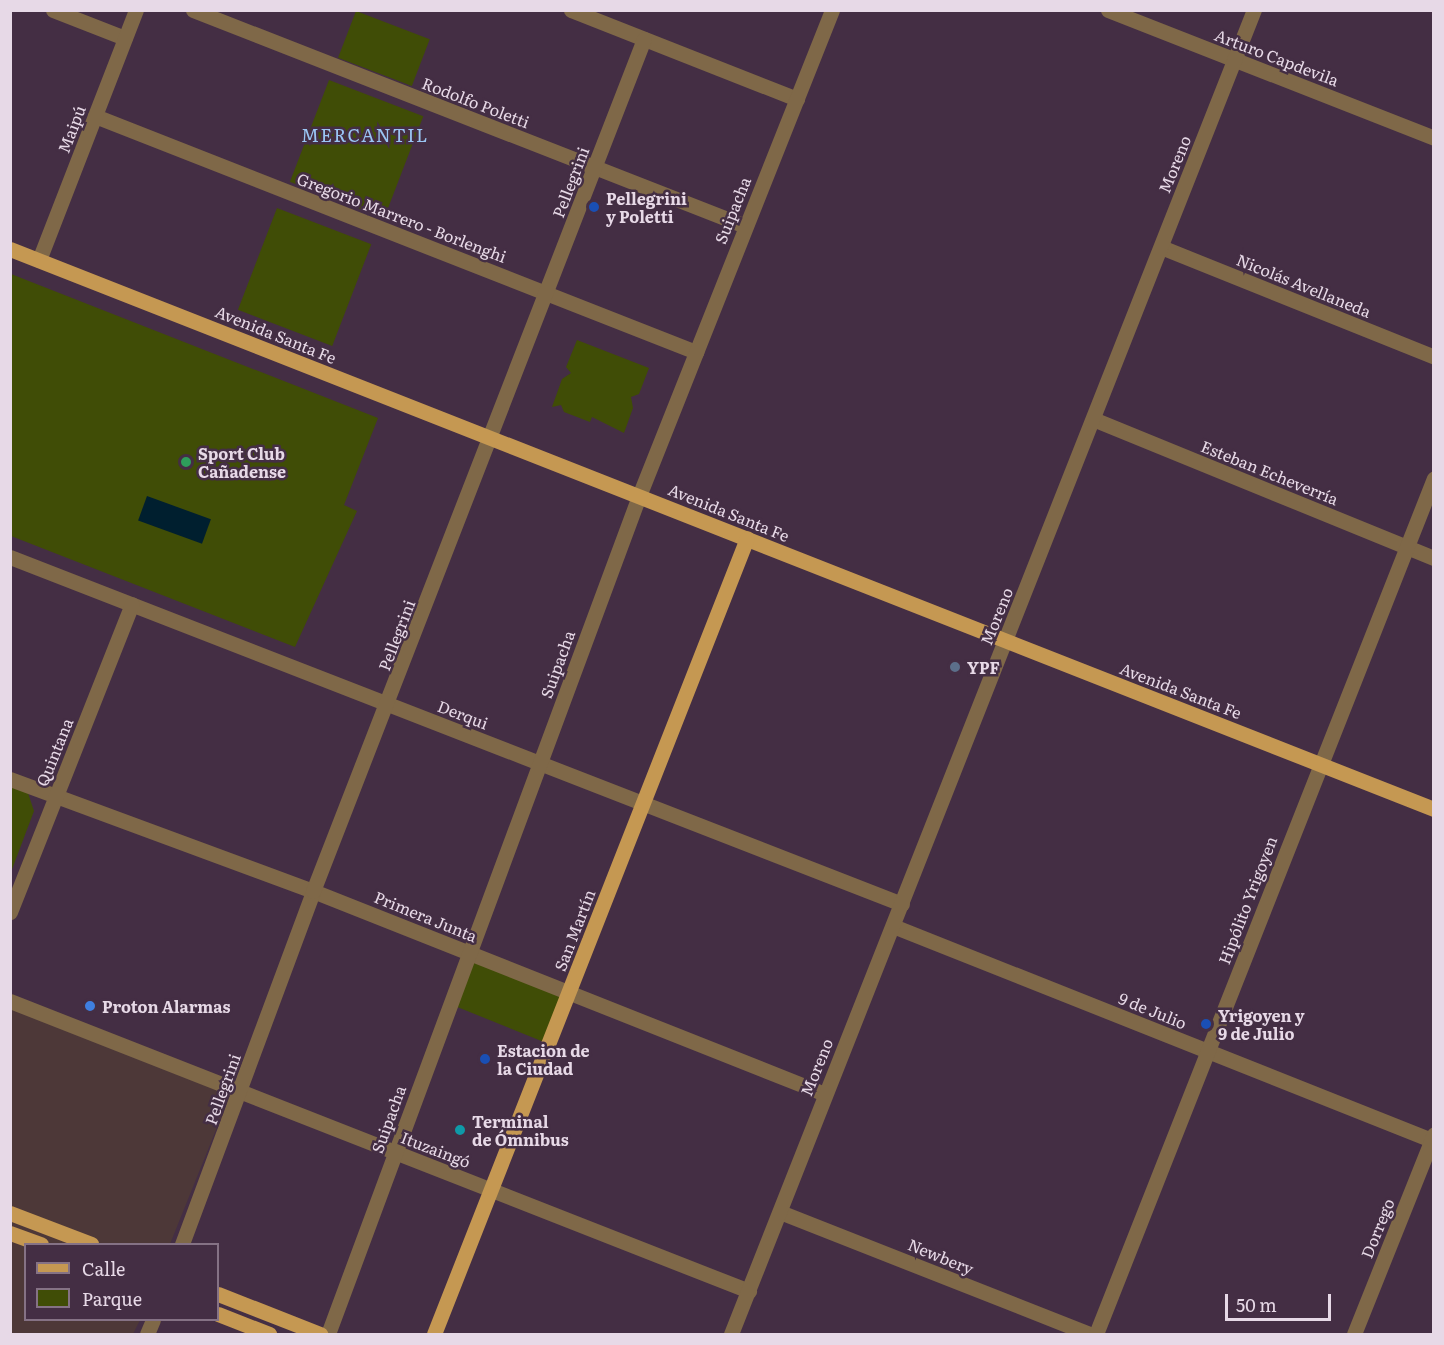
<!DOCTYPE html>
<meta charset="utf-8">
<style>
body{margin:0}
#map{position:relative;width:1444px;height:1345px;overflow:hidden;background:#442e44;font-family:Literata,serif}
div>[style]{position:absolute}
.industrial>*{inset:0;background:#4d3838}
.green>*{inset:0;background:#404d06;transform-origin:0 0}
.water>*{inset:0;background:#001f2f;transform-origin:0 0}
.minor>*{height:15px;margin:-7.5px;padding:0 7.5px;transform-origin:7.5px;border-radius:7.5px;background:#7f6848}
.major>*{height:15px;margin:-7.5px;padding:0 7.5px;transform-origin:7.5px;border-radius:7.5px;background:#c59852}
.dots>*{width:16px;height:16px;translate:-50% -50%;box-sizing:border-box;border:3px solid #442e44;border-radius:50%}
span{translate:-50% -50%;white-space:nowrap;text-align:center;line-height:1.15;-webkit-text-stroke:5px #442e44;paint-order:stroke}
.street-label{font-size:16px;color:#e7d9e7}
.poi-label{font-size:16px;color:#e7d9e7;font-weight:700}
.left{translate:0 -50%;text-align:left}
.neighbourhood-label{font-size:18px;color:#9ac5f3;letter-spacing:1.5px}
.frame{position:absolute;inset:0;border:12px solid #e7d9e7;pointer-events:none}
.legend{position:absolute;left:24px;top:1243px;width:195px;height:78px;box-sizing:border-box;background:#442e44;border:2px solid #857285;margin:0;padding:8px 10px;list-style:none;font-size:18px;color:#e7d9e7}
.legend li{display:flex;align-items:center;gap:12px;height:30px}
.legend b{width:30px;border:2px solid #857285}
.scale{position:absolute;left:1225px;top:1294px;width:106px;height:27px;box-sizing:border-box;border:3px solid #e7d9e7;border-top:0;padding-left:8px;font-size:18px;line-height:21px;white-space:nowrap;color:#e7d9e7;-webkit-text-stroke:4px #442e44;paint-order:stroke}
</style>
<div id="map">
<div class="industrial">
<div style="clip-path:polygon(10px 1008px,230px 1095px,170px 1244px,26px 1244px,26px 1320px,140px 1320px,133px 1334px,11px 1334px)"></div>
</div>
<div class="green">
<div style="left:356px;top:11px;width:79px;height:50px;rotate:21deg"></div>
<div style="left:329px;top:80px;width:101px;height:109px;rotate:21deg"></div>
<div style="left:277px;top:208px;width:101px;height:109px;rotate:21deg"></div>
<div style="clip-path:polygon(11px 274px,378px 418px,344px 505px,357px 511px,295px 647px,11px 536px)"></div>
<div style="clip-path:polygon(577px 340px,649px 368px,639px 394px,631px 397px,633px 408px,624px 433px,592px 417px,590px 422px,564px 412px,561px 405px,552px 407px,562px 379px,571px 373px,566px 367px)"></div>
<div style="clip-path:polygon(11px 787px,28px 793px,34px 811px,11px 872px)"></div>
<div style="left:468px;top:952px;width:108px;height:55px;rotate:22deg"></div>
</div>
<div class="water">
<div style="left:147px;top:496px;width:68px;height:26px;rotate:20deg"></div>
</div>
<div class="minor">
<div style="left:53px;top:10px;width:77px;rotate:21.3deg"></div>
<div style="left:193px;top:10px;width:593px;rotate:21.37deg"></div>
<div style="left:571px;top:10px;width:243px;rotate:21.5deg"></div>
<div style="left:1108px;top:10px;width:350px;rotate:21.4deg"></div>
<div style="left:95px;top:116px;width:646px;rotate:21.44deg"></div>
<div style="left:1161px;top:247px;width:294px;rotate:21.9deg"></div>
<div style="left:39px;top:260px;width:268px;rotate:-68.8deg"></div>
<div style="left:1093px;top:419px;width:368px;rotate:22.2deg"></div>
<div style="left:10px;top:557px;width:957px;rotate:21.26deg"></div>
<div style="left:10px;top:779px;width:323px;rotate:20.3deg"></div>
<div style="left:313px;top:891px;width:551px;rotate:21.63deg"></div>
<div style="left:10px;top:912px;width:331px;rotate:-68.4deg"></div>
<div style="left:893px;top:926px;width:582px;rotate:21.67deg"></div>
<div style="left:10px;top:1001px;width:794px;rotate:21.43deg"></div>
<div style="left:780px;top:1212px;width:332px;rotate:21.5deg"></div>
<div style="left:182px;top:1244px;width:377px;rotate:-69.6deg"></div>
<div style="left:313px;top:891px;width:914px;rotate:-68.77deg"></div>
<div style="left:147px;top:1334px;width:15px;rotate:-67deg"></div>
<div style="left:328px;top:1334px;width:894px;rotate:-69.64deg"></div>
<div style="left:639px;top:496px;width:523px;rotate:-68.34deg"></div>
<div style="left:731px;top:1334px;width:1424px;rotate:-68.45deg"></div>
<div style="left:1096px;top:1334px;width:920px;rotate:-68.45deg"></div>
<div style="left:1354px;top:1334px;width:215px;rotate:-68.2deg"></div>
</div>
<div class="major">
<div style="left:10px;top:249px;width:1530px;rotate:21.47deg"></div>
<div style="left:10px;top:1213px;width:87px;rotate:20.9deg"></div>
<div style="left:10px;top:1233px;width:33px;rotate:20deg"></div>
<div style="left:218px;top:1294px;width:110px;rotate:21.4deg"></div>
<div style="left:218px;top:1314px;width:55px;rotate:21.4deg"></div>
<div style="left:434px;top:1334px;width:855px;rotate:-68.53deg"></div>
</div>
<div class="dots">
<div style="left:594px;top:207px;background:#1a4fb4"></div>
<div style="left:186px;top:462px;background:#2e9e5b"></div>
<div style="left:955px;top:667px;background:#5c6f8a"></div>
<div style="left:90px;top:1006px;background:#3f7fe0"></div>
<div style="left:1206px;top:1024px;background:#1a4fb4"></div>
<div style="left:485px;top:1059px;background:#1a4fb4"></div>
<div style="left:460px;top:1130px;background:#0f9aa8"></div>
</div>
<div class="street-label">
<span style="left:1277px;top:57px;rotate:21deg">Arturo Capdevila</span>
<span style="left:476px;top:102px;rotate:21deg">Rodolfo Poletti</span>
<span style="left:71px;top:129px;rotate:-69deg">Maipú</span>
<span style="left:1174px;top:164px;rotate:-68deg">Moreno</span>
<span style="left:570px;top:182px;rotate:-69deg">Pellegrini</span>
<span style="left:732px;top:210px;rotate:-68deg">Suipacha</span>
<span style="left:402px;top:217px;rotate:21deg">Gregorio Marrero - Borlenghi</span>
<span style="left:1304px;top:285px;rotate:22deg">Nicolás Avellaneda</span>
<span style="left:276px;top:334px;rotate:22deg">Avenida Santa Fe</span>
<span style="left:1270px;top:472px;rotate:22deg">Esteban Echeverría</span>
<span style="left:729px;top:512px;rotate:22deg">Avenida Santa Fe</span>
<span style="left:996px;top:616px;rotate:-68deg">Moreno</span>
<span style="left:396px;top:635px;rotate:-69deg">Pellegrini</span>
<span style="left:557px;top:664px;rotate:-70deg">Suipacha</span>
<span style="left:1181px;top:690px;rotate:21deg">Avenida Santa Fe</span>
<span style="left:463px;top:714px;rotate:21deg">Derqui</span>
<span style="left:54px;top:752px;rotate:-68deg">Quintana</span>
<span style="left:1247px;top:900px;rotate:-69deg">Hipólito Yrigoyen</span>
<span style="left:426px;top:916px;rotate:22deg">Primera Junta</span>
<span style="left:574px;top:930px;rotate:-69deg">San Martín</span>
<span style="left:1153px;top:1010px;rotate:22deg">9 de Julio</span>
<span style="left:816px;top:1067px;rotate:-68deg">Moreno</span>
<span style="left:222px;top:1089px;rotate:-70deg">Pellegrini</span>
<span style="left:388px;top:1119px;rotate:-70deg">Suipacha</span>
<span style="left:436px;top:1149px;rotate:21deg">Ituzaingó</span>
<span style="left:1377px;top:1228px;rotate:-68deg">Dorrego</span>
<span style="left:941px;top:1256px;rotate:22deg">Newbery</span>
</div>
<div class="poi-label">
<span class="left" style="left:606px;top:207px">Pellegrini<br>y Poletti</span>
<span class="left" style="left:198px;top:462px">Sport Club<br>Cañadense</span>
<span class="left" style="left:967px;top:667px">YPF</span>
<span class="left" style="left:102px;top:1006px">Proton Alarmas</span>
<span class="left" style="left:1218px;top:1024px">Yrigoyen y<br>9 de Julio</span>
<span class="left" style="left:497px;top:1059px">Estacion de<br>la Ciudad</span>
<span class="left" style="left:472px;top:1130px">Terminal<br>de Ómnibus</span>
</div>
<div class="neighbourhood-label">
<span style="left:365px;top:135px">MERCANTIL</span>
</div>
<div class="frame"></div>
<ul class="legend">
<li><b style="height:8px;background:#c59852"></b>Calle</li>
<li><b style="height:16px;background:#404d06"></b>Parque</li>
</ul>
<div class="scale">50 m</div>
</div>
